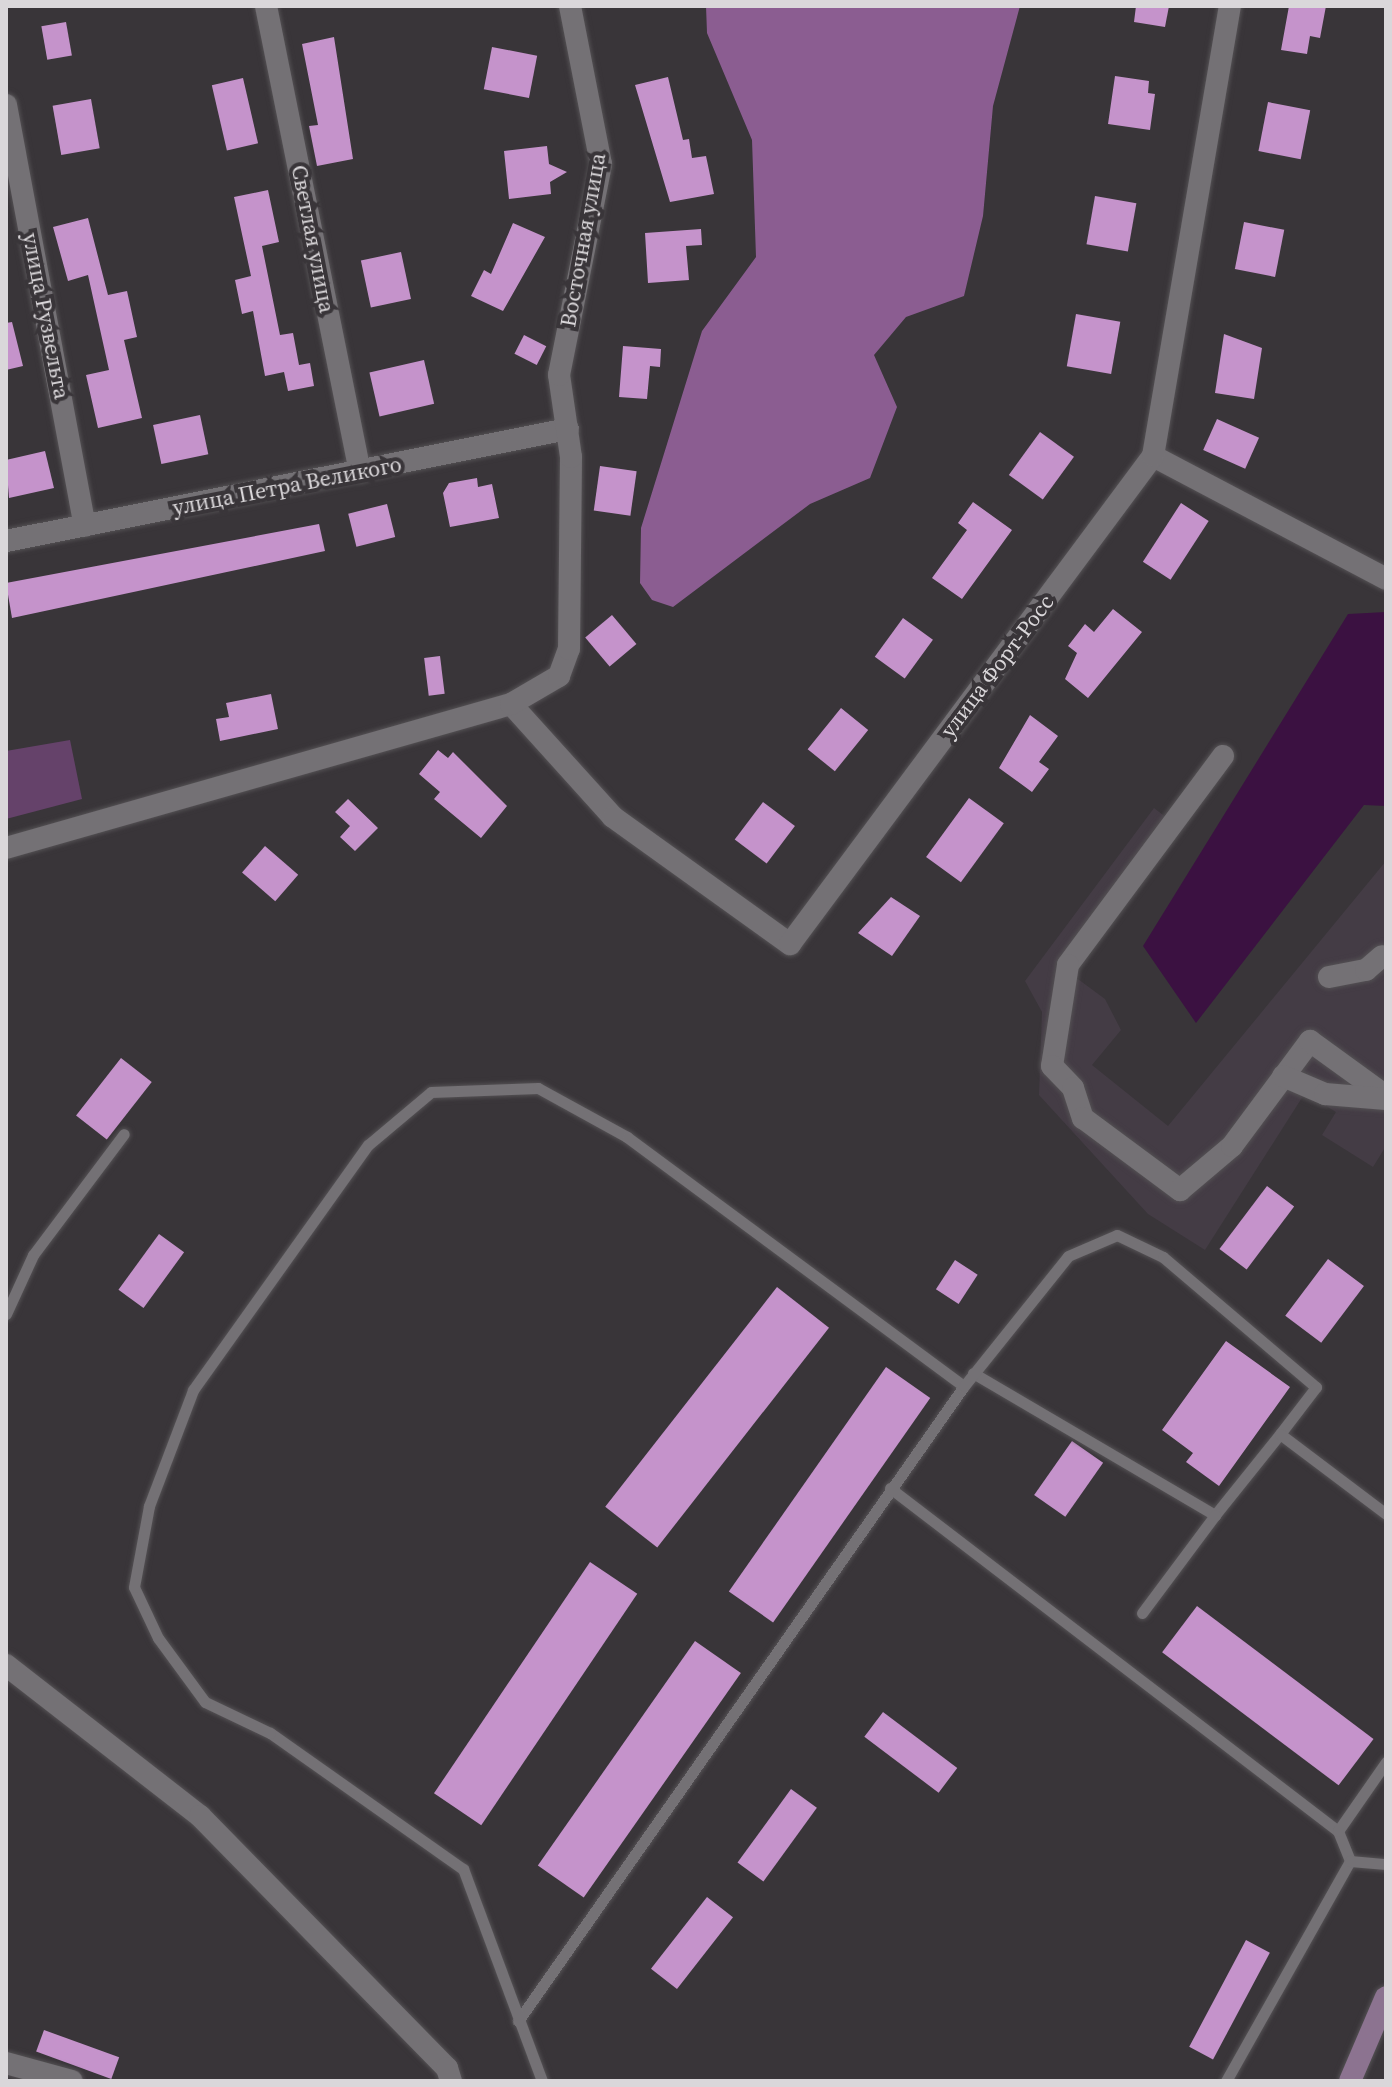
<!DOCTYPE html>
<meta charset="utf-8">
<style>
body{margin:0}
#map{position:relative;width:1392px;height:2087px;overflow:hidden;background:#393539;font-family:"Source Serif 4",serif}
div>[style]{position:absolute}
.built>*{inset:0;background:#443c45}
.green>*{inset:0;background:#65426a}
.forest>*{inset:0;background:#8b5d91}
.water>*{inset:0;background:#3b1141}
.building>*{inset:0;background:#c593cb;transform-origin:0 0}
.roads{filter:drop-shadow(0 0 2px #545154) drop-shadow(0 0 2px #545154)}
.service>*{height:11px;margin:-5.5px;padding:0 5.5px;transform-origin:5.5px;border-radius:5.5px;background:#747175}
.minor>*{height:22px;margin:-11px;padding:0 11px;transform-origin:11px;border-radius:11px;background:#747175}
.secondary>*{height:22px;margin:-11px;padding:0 11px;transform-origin:11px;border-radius:11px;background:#8c7390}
span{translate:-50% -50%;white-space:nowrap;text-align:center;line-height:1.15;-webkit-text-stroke:8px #393539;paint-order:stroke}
.street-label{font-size:22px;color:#dad7da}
.frame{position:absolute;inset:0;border:8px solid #dad7da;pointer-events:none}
</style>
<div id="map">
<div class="built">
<div style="clip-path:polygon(1154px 808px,1176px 825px,1067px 971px,1105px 999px,1121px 1030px,1092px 1065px,1168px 1126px,1386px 861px,1386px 1146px,1373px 1167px,1322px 1135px,1336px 1112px,1305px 1093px,1205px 1250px,1148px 1214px,1039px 1095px,1042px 1012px,1025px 981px)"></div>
</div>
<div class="green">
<div style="clip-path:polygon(70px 740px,82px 799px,6px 819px,6px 751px)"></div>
</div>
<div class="forest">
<div style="clip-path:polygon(706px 6px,1020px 6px,993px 106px,983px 216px,964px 296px,906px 317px,874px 355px,897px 407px,870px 478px,810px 504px,673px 607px,652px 600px,640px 583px,641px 528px,702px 331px,756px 257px,752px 140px,707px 33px)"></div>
</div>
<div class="water">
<div style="clip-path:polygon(1386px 612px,1386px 806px,1364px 805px,1196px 1023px,1143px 946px,1348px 614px)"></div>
</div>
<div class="building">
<div style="clip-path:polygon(1136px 6px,1169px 6px,1165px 27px,1134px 22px)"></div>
<div style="clip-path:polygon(1289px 6px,1326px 6px,1320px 38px,1310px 36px,1307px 54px,1281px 50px)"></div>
<div style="left:66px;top:22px;width:34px;height:25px;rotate:80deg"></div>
<div style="clip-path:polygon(334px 37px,353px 159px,317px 166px,309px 126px,318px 125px,302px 44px)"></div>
<div style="left:492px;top:47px;width:46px;height:43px;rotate:11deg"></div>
<div style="clip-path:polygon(1115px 76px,1149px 81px,1148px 93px,1155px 94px,1150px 130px,1108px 124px)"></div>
<div style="clip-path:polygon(668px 77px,683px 140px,689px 139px,692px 158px,706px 156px,714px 194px,670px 202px,635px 85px)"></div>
<div style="left:243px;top:78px;width:67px;height:32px;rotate:77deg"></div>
<div style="left:91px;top:99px;width:50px;height:39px;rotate:80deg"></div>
<div style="left:1268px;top:102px;width:43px;height:50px;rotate:11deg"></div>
<div style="clip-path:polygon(547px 146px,549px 164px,567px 172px,550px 182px,551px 194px,509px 199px,504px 151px)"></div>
<div style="clip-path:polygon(268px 190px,279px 242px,262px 246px,280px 335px,293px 333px,299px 365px,310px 363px,314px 386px,288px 391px,284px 372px,265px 376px,253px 311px,242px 314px,235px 280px,251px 276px,234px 197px)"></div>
<div style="left:1095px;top:196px;width:42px;height:49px;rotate:10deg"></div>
<div style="clip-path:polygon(88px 218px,108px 295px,127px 291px,137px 337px,124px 340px,142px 418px,98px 428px,86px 375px,109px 370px,88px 275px,68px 281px,53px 227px)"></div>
<div style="left:1244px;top:222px;width:41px;height:48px;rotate:11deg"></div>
<div style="clip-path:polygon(513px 223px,545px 237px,503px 311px,471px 296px,484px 270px,491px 274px)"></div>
<div style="clip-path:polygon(701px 229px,702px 245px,686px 246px,689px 280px,648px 283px,645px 233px)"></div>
<div style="left:401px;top:252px;width:48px;height:41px;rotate:78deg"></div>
<div style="left:1076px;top:314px;width:45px;height:53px;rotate:10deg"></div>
<div style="clip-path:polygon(12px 322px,23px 366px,6px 370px,6px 323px)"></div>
<div style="clip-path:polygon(1224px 334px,1262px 348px,1254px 399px,1215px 393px)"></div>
<div style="left:524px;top:335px;width:25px;height:21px;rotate:27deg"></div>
<div style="clip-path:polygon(623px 346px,661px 349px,660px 367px,650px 366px,647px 399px,619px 397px)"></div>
<div style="left:424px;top:360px;width:45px;height:56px;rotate:77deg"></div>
<div style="left:200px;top:415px;width:40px;height:48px;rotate:78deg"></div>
<div style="left:1217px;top:419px;width:46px;height:34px;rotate:24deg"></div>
<div style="left:1040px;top:432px;width:42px;height:53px;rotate:36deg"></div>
<div style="clip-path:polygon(45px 451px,54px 488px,9px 498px,6px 460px)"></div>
<div style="left:600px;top:466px;width:37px;height:45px;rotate:8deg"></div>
<div style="clip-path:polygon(477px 478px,478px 487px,492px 484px,499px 518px,450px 527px,443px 493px,449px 483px)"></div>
<div style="clip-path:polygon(973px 502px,1012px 530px,962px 599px,932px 578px,967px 530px,958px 523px)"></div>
<div style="left:1181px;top:503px;width:33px;height:70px;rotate:33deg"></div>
<div style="left:387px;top:504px;width:34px;height:40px;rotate:76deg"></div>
<div style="clip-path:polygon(319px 524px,325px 551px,12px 618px,6px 583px)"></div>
<div style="clip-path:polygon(1113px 609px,1142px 632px,1088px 698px,1065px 679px,1077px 653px,1068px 646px,1085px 624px,1094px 632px)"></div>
<div style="left:612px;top:615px;width:38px;height:35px;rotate:50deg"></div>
<div style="left:903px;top:618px;width:37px;height:48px;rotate:36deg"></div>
<div style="left:440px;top:656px;width:38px;height:16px;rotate:83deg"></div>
<div style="clip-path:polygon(271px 694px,278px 729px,220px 741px,216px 719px,229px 717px,226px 703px)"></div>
<div style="left:841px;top:708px;width:35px;height:53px;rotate:39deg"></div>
<div style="clip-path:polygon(1030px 715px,1058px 736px,1039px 762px,1049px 769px,1032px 792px,999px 768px)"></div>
<div style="clip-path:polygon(438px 750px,448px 758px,453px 752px,507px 806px,481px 838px,434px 799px,440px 792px,419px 774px)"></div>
<div style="left:969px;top:798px;width:43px;height:73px;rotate:36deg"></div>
<div style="clip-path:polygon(348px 799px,378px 828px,355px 851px,340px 837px,350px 826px,335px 812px)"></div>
<div style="left:763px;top:802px;width:40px;height:47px;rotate:37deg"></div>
<div style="left:265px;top:846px;width:44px;height:35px;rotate:41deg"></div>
<div style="clip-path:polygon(891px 897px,920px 916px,892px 956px,858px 933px)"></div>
<div style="left:121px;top:1058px;width:39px;height:73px;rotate:38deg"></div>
<div style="left:1267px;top:1186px;width:34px;height:79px;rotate:37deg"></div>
<div style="left:159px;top:1234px;width:31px;height:69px;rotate:36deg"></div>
<div style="left:1328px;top:1259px;width:45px;height:71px;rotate:37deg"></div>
<div style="left:955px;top:1260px;width:27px;height:35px;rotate:33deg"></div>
<div style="left:777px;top:1287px;width:66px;height:279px;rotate:38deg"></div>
<div style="clip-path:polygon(1226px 1341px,1290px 1387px,1219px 1486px,1186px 1462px,1193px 1453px,1162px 1430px)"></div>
<div style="left:886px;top:1367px;width:54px;height:274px;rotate:35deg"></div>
<div style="left:1072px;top:1441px;width:38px;height:66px;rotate:35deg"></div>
<div style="left:590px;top:1562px;width:57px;height:279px;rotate:34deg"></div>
<div style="left:1197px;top:1606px;width:221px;height:58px;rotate:37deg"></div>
<div style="left:695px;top:1641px;width:56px;height:274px;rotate:35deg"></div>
<div style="left:883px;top:1712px;width:93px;height:31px;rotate:37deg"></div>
<div style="left:791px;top:1789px;width:32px;height:91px;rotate:36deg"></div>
<div style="left:707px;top:1897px;width:33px;height:91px;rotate:38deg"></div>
<div style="left:1246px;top:1940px;width:27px;height:121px;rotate:28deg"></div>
<div style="left:44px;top:2030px;width:80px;height:23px;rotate:20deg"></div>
</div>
<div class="roads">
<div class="service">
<div style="left:6px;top:1314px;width:65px;rotate:-65.4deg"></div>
<div style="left:33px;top:1255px;width:151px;rotate:-53.1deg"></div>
<div style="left:973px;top:1373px;width:281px;rotate:30.4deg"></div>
<div style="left:1215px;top:1515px;width:104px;rotate:-51.3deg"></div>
<div style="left:890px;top:1488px;width:564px;rotate:37.44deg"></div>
<div style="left:1338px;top:1831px;width:32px;rotate:68deg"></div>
<div style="left:1142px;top:1613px;width:122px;rotate:-53.3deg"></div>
<div style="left:1338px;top:1831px;width:84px;rotate:-55.2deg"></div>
<div style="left:518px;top:2021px;width:776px;rotate:-54.92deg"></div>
<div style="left:542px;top:2081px;width:226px;rotate:-110.4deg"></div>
<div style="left:463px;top:1869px;width:236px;rotate:-144.8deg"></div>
<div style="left:270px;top:1733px;width:72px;rotate:-154.5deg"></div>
<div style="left:205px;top:1702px;width:79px;rotate:-126.3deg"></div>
<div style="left:158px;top:1638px;width:56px;rotate:-115.2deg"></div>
<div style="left:134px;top:1587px;width:82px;rotate:-79.5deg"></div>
<div style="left:149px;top:1506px;width:124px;rotate:-69.2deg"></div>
<div style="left:193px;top:1390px;width:301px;rotate:-54.5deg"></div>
<div style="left:368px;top:1145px;width:82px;rotate:-40.1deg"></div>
<div style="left:431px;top:1092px;width:107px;rotate:-2.1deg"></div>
<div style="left:538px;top:1088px;width:102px;rotate:28.8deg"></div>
<div style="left:627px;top:1137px;width:419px;rotate:36.5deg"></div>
<div style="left:964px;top:1386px;width:166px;rotate:-51.3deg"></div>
<div style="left:1068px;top:1256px;width:53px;rotate:-23.2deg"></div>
<div style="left:1117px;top:1235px;width:51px;rotate:25.6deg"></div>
<div style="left:1163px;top:1257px;width:201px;rotate:40.4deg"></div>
<div style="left:1316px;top:1387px;width:59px;rotate:127.5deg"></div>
<div style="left:1280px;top:1434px;width:133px;rotate:37deg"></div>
<div style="left:1226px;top:2081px;width:253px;rotate:-60.6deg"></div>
<div style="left:1350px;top:1861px;width:36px;rotate:5deg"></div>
</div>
<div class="minor">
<div style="left:266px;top:6px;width:475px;rotate:78.6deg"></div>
<div style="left:6px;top:105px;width:428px;rotate:79.4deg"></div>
<div style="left:1153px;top:456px;width:263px;rotate:27.8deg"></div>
<div style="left:6px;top:541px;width:573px;rotate:-11.27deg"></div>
<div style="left:511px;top:704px;width:152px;rotate:47.9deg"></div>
<div style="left:613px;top:817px;width:218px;rotate:35.7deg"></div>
<div style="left:790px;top:944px;width:608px;rotate:-53.36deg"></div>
<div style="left:1153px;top:456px;width:457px;rotate:-80.3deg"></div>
<div style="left:1223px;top:756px;width:260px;rotate:126.6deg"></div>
<div style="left:1068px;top:965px;width:102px;rotate:99deg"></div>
<div style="left:1052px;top:1066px;width:30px;rotate:46deg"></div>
<div style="left:1073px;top:1088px;width:32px;rotate:72deg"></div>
<div style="left:1083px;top:1118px;width:121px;rotate:36.6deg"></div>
<div style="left:1180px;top:1190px;width:68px;rotate:-40.2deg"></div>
<div style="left:1232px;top:1146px;width:131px;rotate:-53.4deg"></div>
<div style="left:1310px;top:1041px;width:94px;rotate:35.9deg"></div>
<div style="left:6px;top:848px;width:525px;rotate:-15.92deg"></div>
<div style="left:511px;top:704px;width:56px;rotate:-30.3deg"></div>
<div style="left:559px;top:676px;width:29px;rotate:-70deg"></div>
<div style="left:569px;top:649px;width:192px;rotate:-89.4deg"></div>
<div style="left:571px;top:457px;width:83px;rotate:-98.3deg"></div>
<div style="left:559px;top:375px;width:215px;rotate:-78.7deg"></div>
<div style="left:601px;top:164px;width:161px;rotate:-101.1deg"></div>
<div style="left:1329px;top:977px;width:38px;rotate:-11deg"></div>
<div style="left:1366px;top:970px;width:21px;rotate:-41deg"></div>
<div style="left:1283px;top:1076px;width:46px;rotate:23.2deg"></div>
<div style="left:1325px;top:1094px;width:61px;rotate:4.7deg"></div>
<div style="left:6px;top:1665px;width:246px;rotate:37.9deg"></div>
<div style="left:200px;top:1816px;width:353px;rotate:45.6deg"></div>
<div style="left:447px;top:2068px;width:14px;rotate:73deg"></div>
<div style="left:6px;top:2063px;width:68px;rotate:15.3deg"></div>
</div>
<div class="secondary">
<div style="left:1350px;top:2081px;width:91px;rotate:-66.8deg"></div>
</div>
</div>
<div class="street-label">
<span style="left:313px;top:239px;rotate:79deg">Светлая улица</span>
<span style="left:583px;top:240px;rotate:-80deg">Восточная улица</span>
<span style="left:46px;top:316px;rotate:79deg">улица Рузвельта</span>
<span style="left:287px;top:486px;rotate:-11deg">улица Петра Великого</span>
<span style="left:997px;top:666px;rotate:-53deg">улица Форт-Росс</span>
</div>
<div class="frame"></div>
</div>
